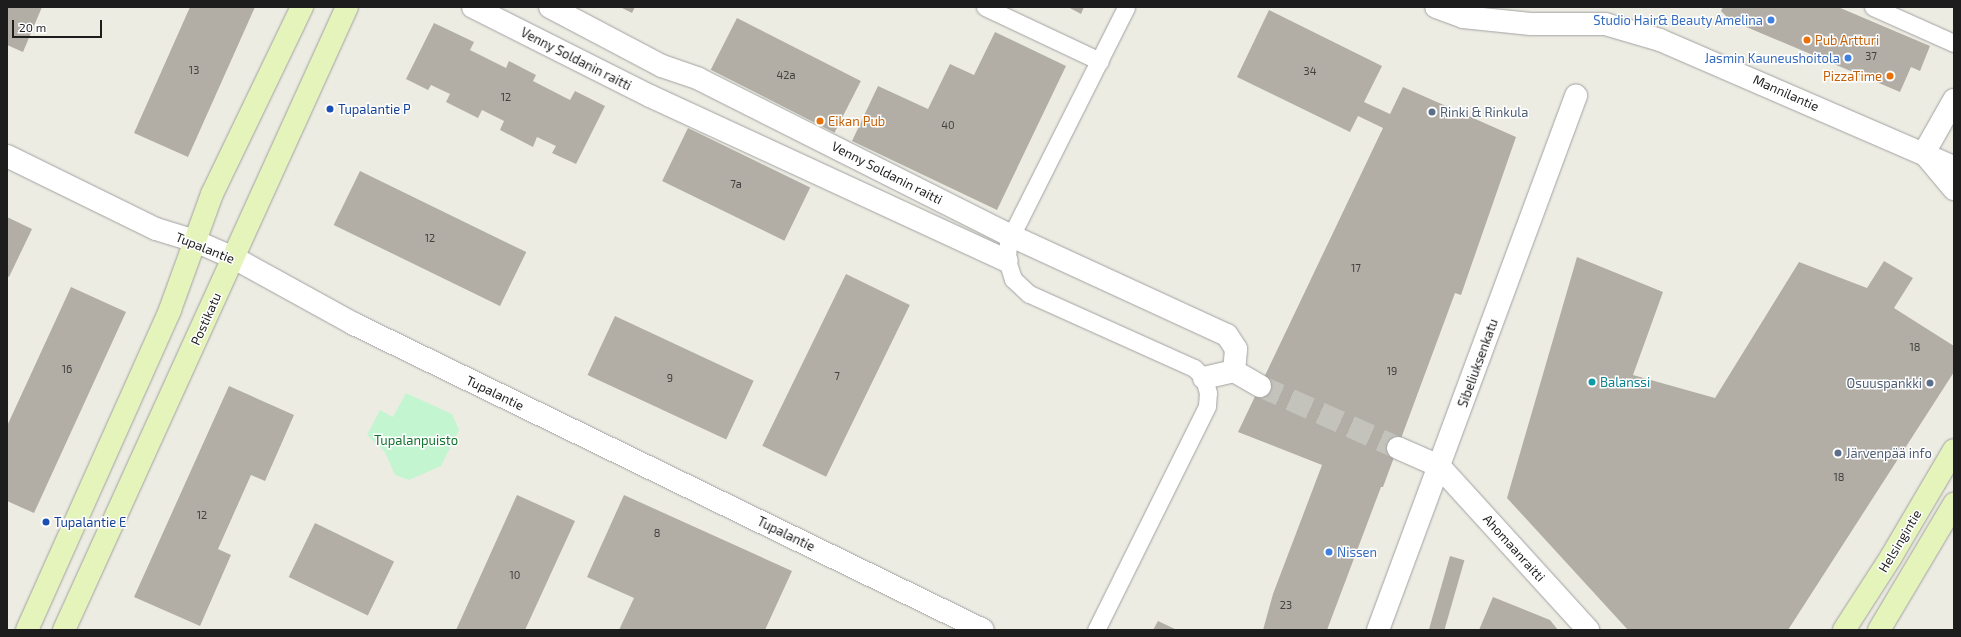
<!DOCTYPE html>
<meta charset="utf-8">
<style>
body{margin:0}
#map{position:relative;width:1961px;height:637px;overflow:hidden;background:#edece3;font-family:"Exo 2",sans-serif}
div>[style]{position:absolute}
.park>*{inset:0;background:#c3f5d1}
.building>*{inset:0;background:#b2aea6;transform-origin:0 0}
.street-tunnel>*{height:22px;margin-top:-11px;transform-origin:0;background:repeating-linear-gradient(90deg,#c3c3bb 0 22px,transparent 0 33px)}
.roads{filter:drop-shadow(0 0 1px #a1a1a1) drop-shadow(0 0 1px #a1a1a1)}
.lane>*{height:17px;margin:-8.5px;padding:0 8.5px;transform-origin:8.5px;border-radius:8.5px;background:#fff}
.street>*{height:22px;margin:-11px;padding:0 11px;transform-origin:11px;border-radius:11px;background:#fff}
.secondary>*{height:22px;margin:-11px;padding:0 11px;transform-origin:11px;border-radius:11px;background:#e5f4ba}
.dots>*{width:11px;height:11px;translate:-50% -50%;box-sizing:border-box;border:2px solid #fff;border-radius:50%}
span{translate:-50% -50%;white-space:nowrap;text-align:center;line-height:1.15;-webkit-text-stroke:3px #fff;paint-order:stroke}
.number-label{font-size:11px;color:#42413f}
.number-label span{-webkit-text-stroke-width:0}
.shop-label{font-size:13px;color:#366cbe}
.right{translate:-100% -50%;text-align:right}
.left{translate:0 -50%;text-align:left}
.food-label{font-size:13px;color:#c56008}
.street-label{font-size:13px;color:#1d1d1d}
.transit-label{font-size:13px;color:#164399}
.service-label{font-size:13px;color:#4e5e75}
.culture-label{font-size:13px;color:#0d838f}
.park-label{font-size:13px;color:#13722f}
.frame{position:absolute;inset:0;border:8px solid #1d1d1d;pointer-events:none}
.scale{position:absolute;left:12px;top:20px;width:90px;height:18px;box-sizing:border-box;border:2px solid #1d1d1d;border-top:0;padding-left:5px;font-size:12px;line-height:14px;white-space:nowrap;color:#1d1d1d;-webkit-text-stroke:3px #fff;paint-order:stroke}
</style>
<div id="map">
<div class="park">
<div style="clip-path:polygon(406px 393px,452px 414px,459px 430px,441px 466px,409px 480px,395px 475px,385px 452px,367px 435px,380px 410px,393px 417px)"></div>
</div>
<div class="building">
<div style="clip-path:polygon(7px 7px,42px 7px,23px 52px,7px 45px)"></div>
<div style="clip-path:polygon(190px 7px,255px 7px,188px 157px,134px 133px)"></div>
<div style="clip-path:polygon(620px 7px,635px 7px,632px 13px)"></div>
<div style="clip-path:polygon(1068px 7px,1084px 7px,1081px 14px)"></div>
<div style="clip-path:polygon(1723px 7px,1838px 7px,1930px 46px,1920px 71px,1911px 67px,1900px 92px,1730px 20px,1721px 11px)"></div>
<div style="clip-path:polygon(1269px 10px,1382px 66px,1364px 102px,1390px 114px,1403px 87px,1516px 137px,1461px 295px,1455px 293px,1383px 487px,1381px 487px,1327px 630px,1263px 630px,1273px 594px,1322px 465px,1238px 432px,1383px 128px,1358px 116px,1350px 132px,1237px 77px)"></div>
<div style="left:737px;top:18px;width:139px;height:58px;rotate:27deg"></div>
<div style="clip-path:polygon(434px 23px,474px 42px,470px 50px,506px 68px,509px 61px,536px 75px,533px 81px,570px 100px,575px 91px,605px 106px,576px 164px,552px 153px,556px 146px,537px 137px,533px 147px,500px 130px,504px 121px,482px 110px,478px 118px,446px 102px,450px 94px,431px 85px,428px 90px,406px 79px)"></div>
<div style="clip-path:polygon(995px 32px,1066px 66px,997px 210px,852px 141px,878px 86px,928px 109px,950px 64px,974px 75px)"></div>
<div style="left:688px;top:128px;width:136px;height:59px;rotate:26deg"></div>
<div style="left:360px;top:171px;width:185px;height:60px;rotate:26deg"></div>
<div style="clip-path:polygon(7px 217px,32px 229px,9px 277px,7px 276px)"></div>
<div style="clip-path:polygon(1577px 257px,1663px 292px,1633px 375px,1715px 398px,1799px 262px,1867px 288px,1884px 261px,1913px 278px,1894px 308px,1954px 346px,1954px 372px,1788px 630px,1628px 630px,1507px 498px)"></div>
<div style="left:846px;top:274px;width:71px;height:191px;rotate:26deg"></div>
<div style="clip-path:polygon(71px 287px,126px 312px,34px 513px,7px 501px,7px 426px)"></div>
<div style="left:615px;top:316px;width:153px;height:65px;rotate:25deg"></div>
<div style="clip-path:polygon(229px 386px,294px 415px,265px 481px,251px 475px,218px 549px,231px 555px,200px 626px,134px 597px)"></div>
<div style="clip-path:polygon(517px 495px,575px 521px,525px 630px,456px 630px)"></div>
<div style="clip-path:polygon(624px 495px,792px 571px,765px 630px,619px 630px,634px 598px,587px 577px)"></div>
<div style="left:315px;top:523px;width:88px;height:60px;rotate:26deg"></div>
<div style="left:1450px;top:556px;width:15px;height:76px;rotate:16deg"></div>
<div style="clip-path:polygon(1493px 597px,1550px 620px,1558px 630px,1479px 630px)"></div>
<div style="clip-path:polygon(1158px 621px,1177px 630px,1153px 630px)"></div>
</div>
<div class="street-tunnel">
<div style="left:1260px;top:386px;width:151px;rotate:24.2deg"></div>
</div>
<div class="roads">
<div class="lane">
<div style="left:985px;top:7px;width:127px;rotate:25.2deg"></div>
<div style="left:1873px;top:7px;width:89px;rotate:24deg"></div>
<div style="left:1096px;top:630px;width:250px;rotate:-63.6deg"></div>
<div style="left:1207px;top:406px;width:13px;rotate:-86deg"></div>
<div style="left:1208px;top:393px;width:16px;rotate:-105deg"></div>
<div style="left:1204px;top:378px;width:14px;rotate:-135deg"></div>
<div style="left:1194px;top:368px;width:181px;rotate:-155.8deg"></div>
<div style="left:1029px;top:294px;width:22px;rotate:-137deg"></div>
<div style="left:1013px;top:279px;width:19px;rotate:-108deg"></div>
<div style="left:1007px;top:261px;width:19px;rotate:-87deg"></div>
<div style="left:1008px;top:242px;width:263px;rotate:-63.3deg"></div>
</div>
<div class="street">
<div style="left:473px;top:7px;width:198px;rotate:26.7deg"></div>
<div style="left:650px;top:96px;width:393px;rotate:24.8deg"></div>
<div style="left:550px;top:7px;width:127px;rotate:27.8deg"></div>
<div style="left:662px;top:66px;width:39px;rotate:19deg"></div>
<div style="left:699px;top:79px;width:343px;rotate:26.7deg"></div>
<div style="left:1005px;top:233px;width:244px;rotate:24.7deg"></div>
<div style="left:1227px;top:335px;width:17px;rotate:57deg"></div>
<div style="left:1236px;top:349px;width:22px;rotate:95deg"></div>
<div style="left:1436px;top:7px;width:29px;rotate:20deg"></div>
<div style="left:1463px;top:17px;width:68px;rotate:5.9deg"></div>
<div style="left:1531px;top:24px;width:74px"></div>
<div style="left:1605px;top:24px;width:57px;rotate:16.2deg"></div>
<div style="left:1660px;top:40px;width:320px;rotate:23.4deg"></div>
<div style="left:1924px;top:153px;width:61px;rotate:-60.5deg"></div>
<div style="left:7px;top:156px;width:166px;rotate:26.1deg"></div>
<div style="left:156px;top:229px;width:41px;rotate:17.1deg"></div>
<div style="left:195px;top:241px;width:43px;rotate:23.6deg"></div>
<div style="left:234px;top:258px;width:137px;rotate:28.8deg"></div>
<div style="left:354px;top:324px;width:699px;rotate:25.94deg"></div>
<div style="left:1927px;top:157px;width:42px;rotate:49.8deg"></div>
<div style="left:1204px;top:378px;width:31px;rotate:-13deg"></div>
<div style="left:1234px;top:371px;width:30px;rotate:30deg"></div>
<div style="left:1398px;top:448px;width:45px;rotate:23.7deg"></div>
<div style="left:1439px;top:466px;width:222px;rotate:47.7deg"></div>
<div style="left:1378px;top:630px;width:570px;rotate:-69.66deg"></div>
</div>
<div class="secondary">
<div style="left:27px;top:630px;width:350px;rotate:-65.9deg"></div>
<div style="left:170px;top:310px;width:123px;rotate:-70.1deg"></div>
<div style="left:212px;top:194px;width:208px;rotate:-64.3deg"></div>
<div style="left:64px;top:630px;width:684px;rotate:-65.57deg"></div>
<div style="left:1844px;top:630px;width:87px;rotate:-57.2deg"></div>
<div style="left:1891px;top:557px;width:124px;rotate:-59.5deg"></div>
<div style="left:1879px;top:630px;width:147px;rotate:-59.2deg"></div>
</div>
</div>
<div class="dots">
<div style="left:1771px;top:20px;background:#3f7fe0"></div>
<div style="left:1807px;top:40px;background:#e8710a"></div>
<div style="left:1848px;top:58px;background:#3f7fe0"></div>
<div style="left:1890px;top:76px;background:#e8710a"></div>
<div style="left:330px;top:109px;background:#1a4fb4"></div>
<div style="left:1432px;top:112px;background:#5c6f8a"></div>
<div style="left:820px;top:121px;background:#e8710a"></div>
<div style="left:1592px;top:382px;background:#0f9aa8"></div>
<div style="left:1930px;top:383px;background:#5c6f8a"></div>
<div style="left:1838px;top:453px;background:#5c6f8a"></div>
<div style="left:46px;top:522px;background:#1a4fb4"></div>
<div style="left:1329px;top:552px;background:#3f7fe0"></div>
</div>
<div class="number-label">
<span style="left:1871px;top:56px">37</span>
<span style="left:194px;top:70px">13</span>
<span style="left:1310px;top:71px">34</span>
<span style="left:786px;top:75px">42a</span>
<span style="left:506px;top:97px">12</span>
<span style="left:948px;top:125px">40</span>
<span style="left:736px;top:184px">7a</span>
<span style="left:430px;top:238px">12</span>
<span style="left:1356px;top:268px">17</span>
<span style="left:1915px;top:347px">18</span>
<span style="left:67px;top:369px">16</span>
<span style="left:1392px;top:371px">19</span>
<span style="left:837px;top:376px">7</span>
<span style="left:670px;top:378px">9</span>
<span style="left:1839px;top:477px">18</span>
<span style="left:202px;top:515px">12</span>
<span style="left:657px;top:533px">8</span>
<span style="left:515px;top:575px">10</span>
<span style="left:1286px;top:605px">23</span>
</div>
<div class="shop-label">
<span class="right" style="left:1763px;top:20px">Studio Hair&amp; Beauty Amelina</span>
<span class="right" style="left:1840px;top:58px">Jasmin Kauneushoitola</span>
<span class="left" style="left:1337px;top:552px">Nissen</span>
</div>
<div class="food-label">
<span class="left" style="left:1815px;top:40px">Pub Artturi</span>
<span class="right" style="left:1882px;top:76px">PizzaTime</span>
<span class="left" style="left:828px;top:121px">Eikan Pub</span>
</div>
<div class="street-label">
<span style="left:576px;top:59px;rotate:27deg">Venny Soldanin raitti</span>
<span style="left:1786px;top:93px;rotate:24deg">Mannilantie</span>
<span style="left:887px;top:173px;rotate:27deg">Venny Soldanin raitti</span>
<span style="left:205px;top:248px;rotate:22deg">Tupalantie</span>
<span style="left:206px;top:319px;rotate:-66deg">Postikatu</span>
<span style="left:1478px;top:363px;rotate:-70deg">Sibeliuksenkatu</span>
<span style="left:495px;top:393px;rotate:26deg">Tupalantie</span>
<span style="left:786px;top:534px;rotate:26deg">Tupalantie</span>
<span style="left:1900px;top:541px;rotate:-59deg">Helsingintie</span>
<span style="left:1514px;top:548px;rotate:48deg">Ahomaanraitti</span>
</div>
<div class="transit-label">
<span class="left" style="left:338px;top:109px">Tupalantie P</span>
<span class="left" style="left:54px;top:522px">Tupalantie E</span>
</div>
<div class="service-label">
<span class="left" style="left:1440px;top:112px">Rinki &amp; Rinkula</span>
<span class="right" style="left:1922px;top:383px">Osuuspankki</span>
<span class="left" style="left:1846px;top:453px">Järvenpää info</span>
</div>
<div class="culture-label">
<span class="left" style="left:1600px;top:382px">Balanssi</span>
</div>
<div class="park-label">
<span style="left:416px;top:440px">Tupalanpuisto</span>
</div>
<div class="frame"></div>
<div class="scale">20 m</div>
</div>
